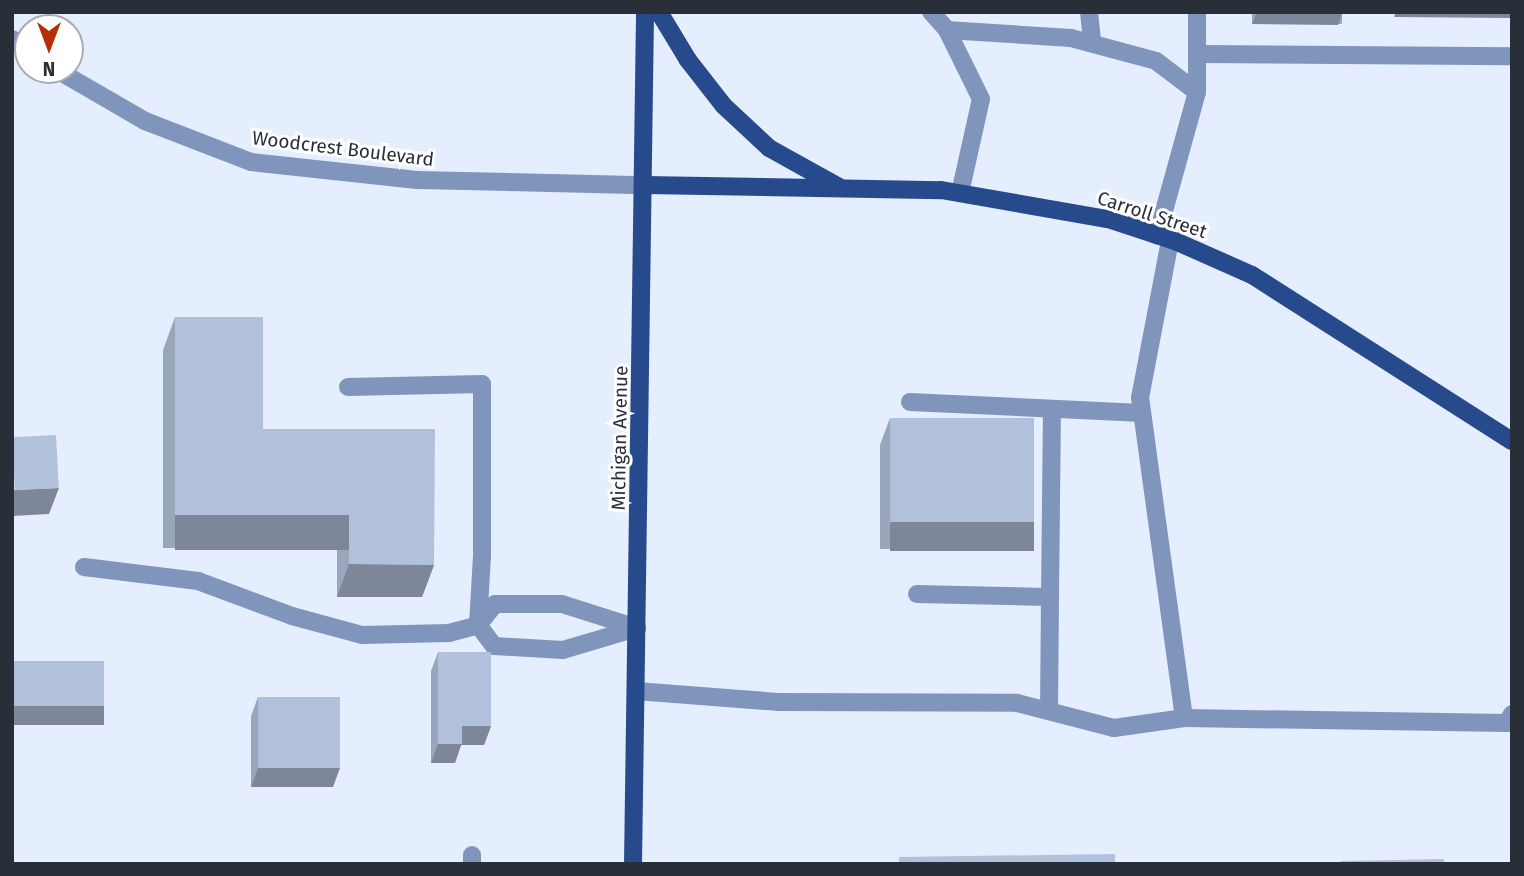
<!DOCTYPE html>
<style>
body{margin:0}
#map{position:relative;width:1524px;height:876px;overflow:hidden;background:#e4eefe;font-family:"Fira Sans",sans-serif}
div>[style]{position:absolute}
.minor>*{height:18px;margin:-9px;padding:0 9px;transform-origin:9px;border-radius:9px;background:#8095bc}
.major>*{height:18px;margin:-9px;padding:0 9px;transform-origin:9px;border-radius:9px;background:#274a8d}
.wall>*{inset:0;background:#99a6bc;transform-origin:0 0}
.shaded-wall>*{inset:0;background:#7d8799;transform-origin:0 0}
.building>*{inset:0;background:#b2c1db;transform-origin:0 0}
span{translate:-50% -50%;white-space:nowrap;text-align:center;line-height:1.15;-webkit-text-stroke:6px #fff;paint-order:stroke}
.street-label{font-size:19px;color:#292f39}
.frame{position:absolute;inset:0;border:14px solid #292f39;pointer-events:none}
.north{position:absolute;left:14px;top:14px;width:70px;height:70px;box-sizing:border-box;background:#fff;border:2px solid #a9acb0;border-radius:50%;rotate:180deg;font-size:19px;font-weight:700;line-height:28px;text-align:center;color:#292f39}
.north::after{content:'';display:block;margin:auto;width:24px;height:32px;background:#b72d04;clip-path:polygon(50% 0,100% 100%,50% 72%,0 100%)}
</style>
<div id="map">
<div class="minor">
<div style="left:931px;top:12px;width:24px;rotate:48deg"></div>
<div style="left:947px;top:30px;width:77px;rotate:63.8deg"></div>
<div style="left:981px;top:99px;width:96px;rotate:102.6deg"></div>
<div style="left:1089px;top:12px;width:31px;rotate:84deg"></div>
<div style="left:947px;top:30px;width:124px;rotate:3.7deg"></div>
<div style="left:1071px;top:38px;width:88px;rotate:15.1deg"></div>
<div style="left:1156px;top:61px;width:51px;rotate:37.1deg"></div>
<div style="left:1197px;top:92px;width:149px;rotate:105.5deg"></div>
<div style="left:12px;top:39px;width:20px;rotate:37deg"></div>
<div style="left:1197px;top:54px;width:315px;rotate:0.4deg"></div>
<div style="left:57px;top:70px;width:102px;rotate:30.1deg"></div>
<div style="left:145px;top:121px;width:114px;rotate:21.1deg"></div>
<div style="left:251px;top:162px;width:167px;rotate:6.2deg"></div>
<div style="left:417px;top:180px;width:228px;rotate:1.3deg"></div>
<div style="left:1197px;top:92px;width:80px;rotate:-90deg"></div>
<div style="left:910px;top:402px;width:232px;rotate:2.7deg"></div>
<div style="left:84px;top:567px;width:115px;rotate:7deg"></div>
<div style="left:198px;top:581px;width:100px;rotate:20.4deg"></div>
<div style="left:292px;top:616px;width:73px;rotate:15.2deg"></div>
<div style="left:362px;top:635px;width:87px;rotate:-1.3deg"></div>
<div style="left:449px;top:633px;width:30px;rotate:-15deg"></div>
<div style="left:478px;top:625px;width:70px;rotate:-86.7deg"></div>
<div style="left:482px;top:555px;width:171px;rotate:-90deg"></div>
<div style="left:482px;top:384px;width:134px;rotate:178.7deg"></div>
<div style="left:917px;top:594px;width:133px;rotate:1.3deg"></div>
<div style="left:1050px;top:597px;width:114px;rotate:90.5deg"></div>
<div style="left:1050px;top:597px;width:188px;rotate:-89.4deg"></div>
<div style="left:495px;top:604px;width:67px"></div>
<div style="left:562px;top:604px;width:79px;rotate:17.7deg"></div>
<div style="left:637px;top:628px;width:77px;rotate:163.4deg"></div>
<div style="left:563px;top:650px;width:69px;rotate:-176.7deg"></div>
<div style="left:494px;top:646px;width:26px;rotate:-127deg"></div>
<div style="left:478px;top:625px;width:27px;rotate:-51deg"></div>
<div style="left:636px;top:691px;width:142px;rotate:4.4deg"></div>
<div style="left:778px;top:702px;width:239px;rotate:0.2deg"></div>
<div style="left:1017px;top:703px;width:100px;rotate:14.5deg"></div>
<div style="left:1114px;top:728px;width:71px;rotate:-8.1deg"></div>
<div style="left:1184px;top:718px;width:323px;rotate:-97.8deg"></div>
<div style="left:1140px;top:398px;width:161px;rotate:-79.2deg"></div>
<div style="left:1184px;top:718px;width:323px;rotate:0.9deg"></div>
<div style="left:1507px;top:723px;width:10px;rotate:-61deg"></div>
<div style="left:472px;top:864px;width:9px;rotate:-90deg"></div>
</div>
<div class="major">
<div style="left:659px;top:12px;width:56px;rotate:58.9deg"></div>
<div style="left:688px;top:60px;width:58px;rotate:52deg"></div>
<div style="left:724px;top:106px;width:62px;rotate:43deg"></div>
<div style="left:769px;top:148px;width:80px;rotate:29.1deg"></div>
<div style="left:645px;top:185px;width:296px;rotate:1deg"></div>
<div style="left:941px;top:190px;width:169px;rotate:9.9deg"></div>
<div style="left:1108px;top:219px;width:71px;rotate:18.2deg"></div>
<div style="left:1175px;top:241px;width:84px;rotate:23.8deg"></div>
<div style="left:1252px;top:275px;width:308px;rotate:32.6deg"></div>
<div style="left:633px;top:864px;width:852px;rotate:-89.19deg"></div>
</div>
<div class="wall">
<div style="left:1252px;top:12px;width:90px;height:12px"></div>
<div style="clip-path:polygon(175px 317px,263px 429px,434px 565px,422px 597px,337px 597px,337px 548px,163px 548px,163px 350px)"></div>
<div style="clip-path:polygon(890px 418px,1025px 549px,880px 549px,880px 445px)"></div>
<div style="clip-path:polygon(438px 652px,491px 726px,484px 745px,461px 745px,455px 763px,431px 763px,431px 671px)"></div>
<div style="clip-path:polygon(258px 697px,333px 787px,251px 787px,251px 716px)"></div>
</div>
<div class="shaded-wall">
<div style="clip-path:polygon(1257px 12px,1342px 12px,1338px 25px,1252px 24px)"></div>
<div style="clip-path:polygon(1396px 12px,1512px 12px,1512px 18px,1394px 17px)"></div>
<div style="clip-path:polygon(59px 488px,49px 514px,12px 516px,12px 490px)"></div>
<div style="left:175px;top:515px;width:174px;height:35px"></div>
<div style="left:890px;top:522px;width:144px;height:29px"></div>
<div style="clip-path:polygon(349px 564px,434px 565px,422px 597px,337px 597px)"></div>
<div style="left:12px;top:706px;width:92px;height:19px"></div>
<div style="clip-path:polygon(462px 726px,491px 726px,484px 745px,461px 745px,455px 763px,431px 763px,438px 744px)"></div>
<div style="clip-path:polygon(258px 768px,340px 768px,333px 787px,251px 787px)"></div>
</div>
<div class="building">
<div style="clip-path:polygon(175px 317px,263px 317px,263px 429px,435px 429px,434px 565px,349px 564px,349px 515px,175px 515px)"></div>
<div style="left:890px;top:418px;width:144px;height:104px"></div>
<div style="left:56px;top:435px;width:53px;height:44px;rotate:87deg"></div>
<div style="clip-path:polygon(438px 652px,491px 652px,491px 726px,462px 726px,462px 744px,438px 744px)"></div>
<div style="left:12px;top:661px;width:92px;height:45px"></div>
<div style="left:258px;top:697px;width:82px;height:71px"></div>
<div style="clip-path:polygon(1115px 854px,1115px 864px,899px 864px,899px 857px)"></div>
<div style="clip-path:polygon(1444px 859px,1444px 864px,1341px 864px,1341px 861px)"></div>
</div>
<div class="street-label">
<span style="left:343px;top:149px;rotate:7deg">Woodcrest Boulevard</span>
<span style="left:1152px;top:215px;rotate:18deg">Carroll Street</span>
<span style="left:620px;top:438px;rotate:-89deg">Michigan Avenue</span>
</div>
<div class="frame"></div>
<div class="north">N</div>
</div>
